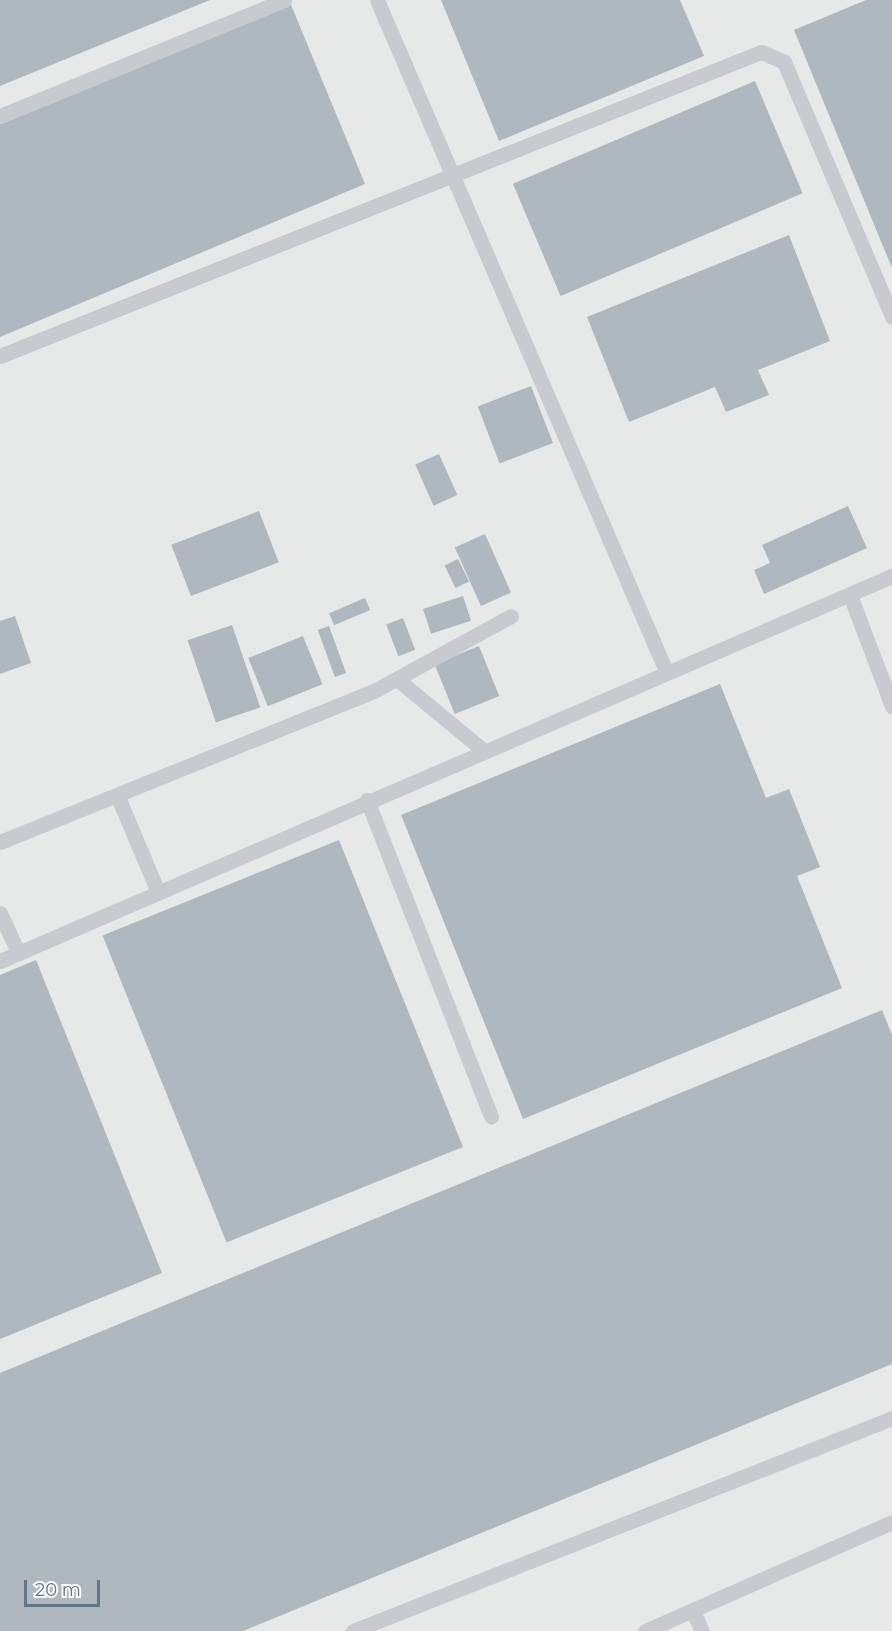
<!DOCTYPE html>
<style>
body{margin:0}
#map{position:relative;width:892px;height:1631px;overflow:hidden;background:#f9f9f7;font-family:Montserrat,sans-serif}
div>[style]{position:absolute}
.built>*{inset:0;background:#e7e8e8;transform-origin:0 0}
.building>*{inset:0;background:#afb8be;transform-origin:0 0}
.service>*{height:15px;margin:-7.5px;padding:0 7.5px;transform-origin:7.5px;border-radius:7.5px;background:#c7cbcf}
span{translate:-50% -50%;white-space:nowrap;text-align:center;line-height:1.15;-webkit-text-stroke:6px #fff;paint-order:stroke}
.scale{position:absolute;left:24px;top:1580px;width:76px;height:27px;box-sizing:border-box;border:3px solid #627684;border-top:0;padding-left:8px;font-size:18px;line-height:21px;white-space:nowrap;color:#627684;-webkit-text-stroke:4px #fff;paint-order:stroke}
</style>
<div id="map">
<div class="built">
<div style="left:0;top:0;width:892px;height:1631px"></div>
</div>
<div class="building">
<div style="clip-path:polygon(0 0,210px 0,0 86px)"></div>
<div style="clip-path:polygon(289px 0,365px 184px,0 337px,0 119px)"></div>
<div style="clip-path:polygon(441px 0,680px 0,704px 56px,499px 141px)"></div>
<div style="clip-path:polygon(866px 0,892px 0,892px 268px,794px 30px)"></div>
<div style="left:755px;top:81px;width:122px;height:263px;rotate:67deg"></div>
<div style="clip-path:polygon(789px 235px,830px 341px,758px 370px,769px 395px,726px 412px,715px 387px,629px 422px,587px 317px)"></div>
<div style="left:531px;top:386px;width:61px;height:57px;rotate:69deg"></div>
<div style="left:439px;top:454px;width:45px;height:26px;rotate:66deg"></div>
<div style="clip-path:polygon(848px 506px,867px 548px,764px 594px,754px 570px,770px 563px,762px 545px)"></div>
<div style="left:259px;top:511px;width:55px;height:94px;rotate:69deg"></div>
<div style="left:485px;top:534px;width:64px;height:33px;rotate:66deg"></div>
<div style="left:458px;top:559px;width:25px;height:15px;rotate:64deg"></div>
<div style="left:463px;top:596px;width:26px;height:42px;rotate:72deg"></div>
<div style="left:365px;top:598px;width:13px;height:39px;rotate:67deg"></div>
<div style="clip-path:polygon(15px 616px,31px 663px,0 674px,0 621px)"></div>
<div style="left:403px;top:618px;width:34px;height:18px;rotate:69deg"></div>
<div style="left:232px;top:625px;width:87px;height:47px;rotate:71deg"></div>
<div style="left:329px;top:626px;width:50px;height:12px;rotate:70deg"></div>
<div style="left:303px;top:636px;width:52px;height:59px;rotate:68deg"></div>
<div style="left:479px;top:646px;width:54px;height:48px;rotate:68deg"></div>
<div style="clip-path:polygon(720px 684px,766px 798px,789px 789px,820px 867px,797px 876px,842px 988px,523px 1119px,401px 815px)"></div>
<div style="left:339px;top:840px;width:331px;height:255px;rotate:68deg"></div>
<div style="clip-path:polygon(36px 960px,162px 1273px,0 1339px,0 975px)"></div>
<div style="clip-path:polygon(882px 1010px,892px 1035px,892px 1364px,243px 1631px,0 1631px,0 1373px)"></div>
</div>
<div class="service">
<div style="left:377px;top:0;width:731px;rotate:66.7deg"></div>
<div style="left:0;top:116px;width:307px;rotate:-22.2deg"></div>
<div style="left:0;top:356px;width:819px;rotate:-21.78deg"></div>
<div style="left:761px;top:52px;width:25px;rotate:23deg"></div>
<div style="left:784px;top:62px;width:277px;rotate:67deg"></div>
<div style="left:850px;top:595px;width:119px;rotate:69.3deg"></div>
<div style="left:397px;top:679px;width:113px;rotate:39.6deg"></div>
<div style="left:118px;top:797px;width:103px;rotate:67.2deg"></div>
<div style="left:367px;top:800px;width:340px;rotate:68.6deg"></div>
<div style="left:0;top:842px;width:403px;rotate:-22deg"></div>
<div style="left:374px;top:691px;width:156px;rotate:-28.7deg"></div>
<div style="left:0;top:913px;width:43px;rotate:65.2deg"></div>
<div style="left:0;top:961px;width:972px;rotate:-23.35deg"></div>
<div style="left:693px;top:1611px;width:22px;rotate:66deg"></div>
<div style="left:353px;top:1631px;width:580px;rotate:-21.56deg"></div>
<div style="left:645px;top:1631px;width:270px;rotate:-23.8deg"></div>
</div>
<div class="scale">20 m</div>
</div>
